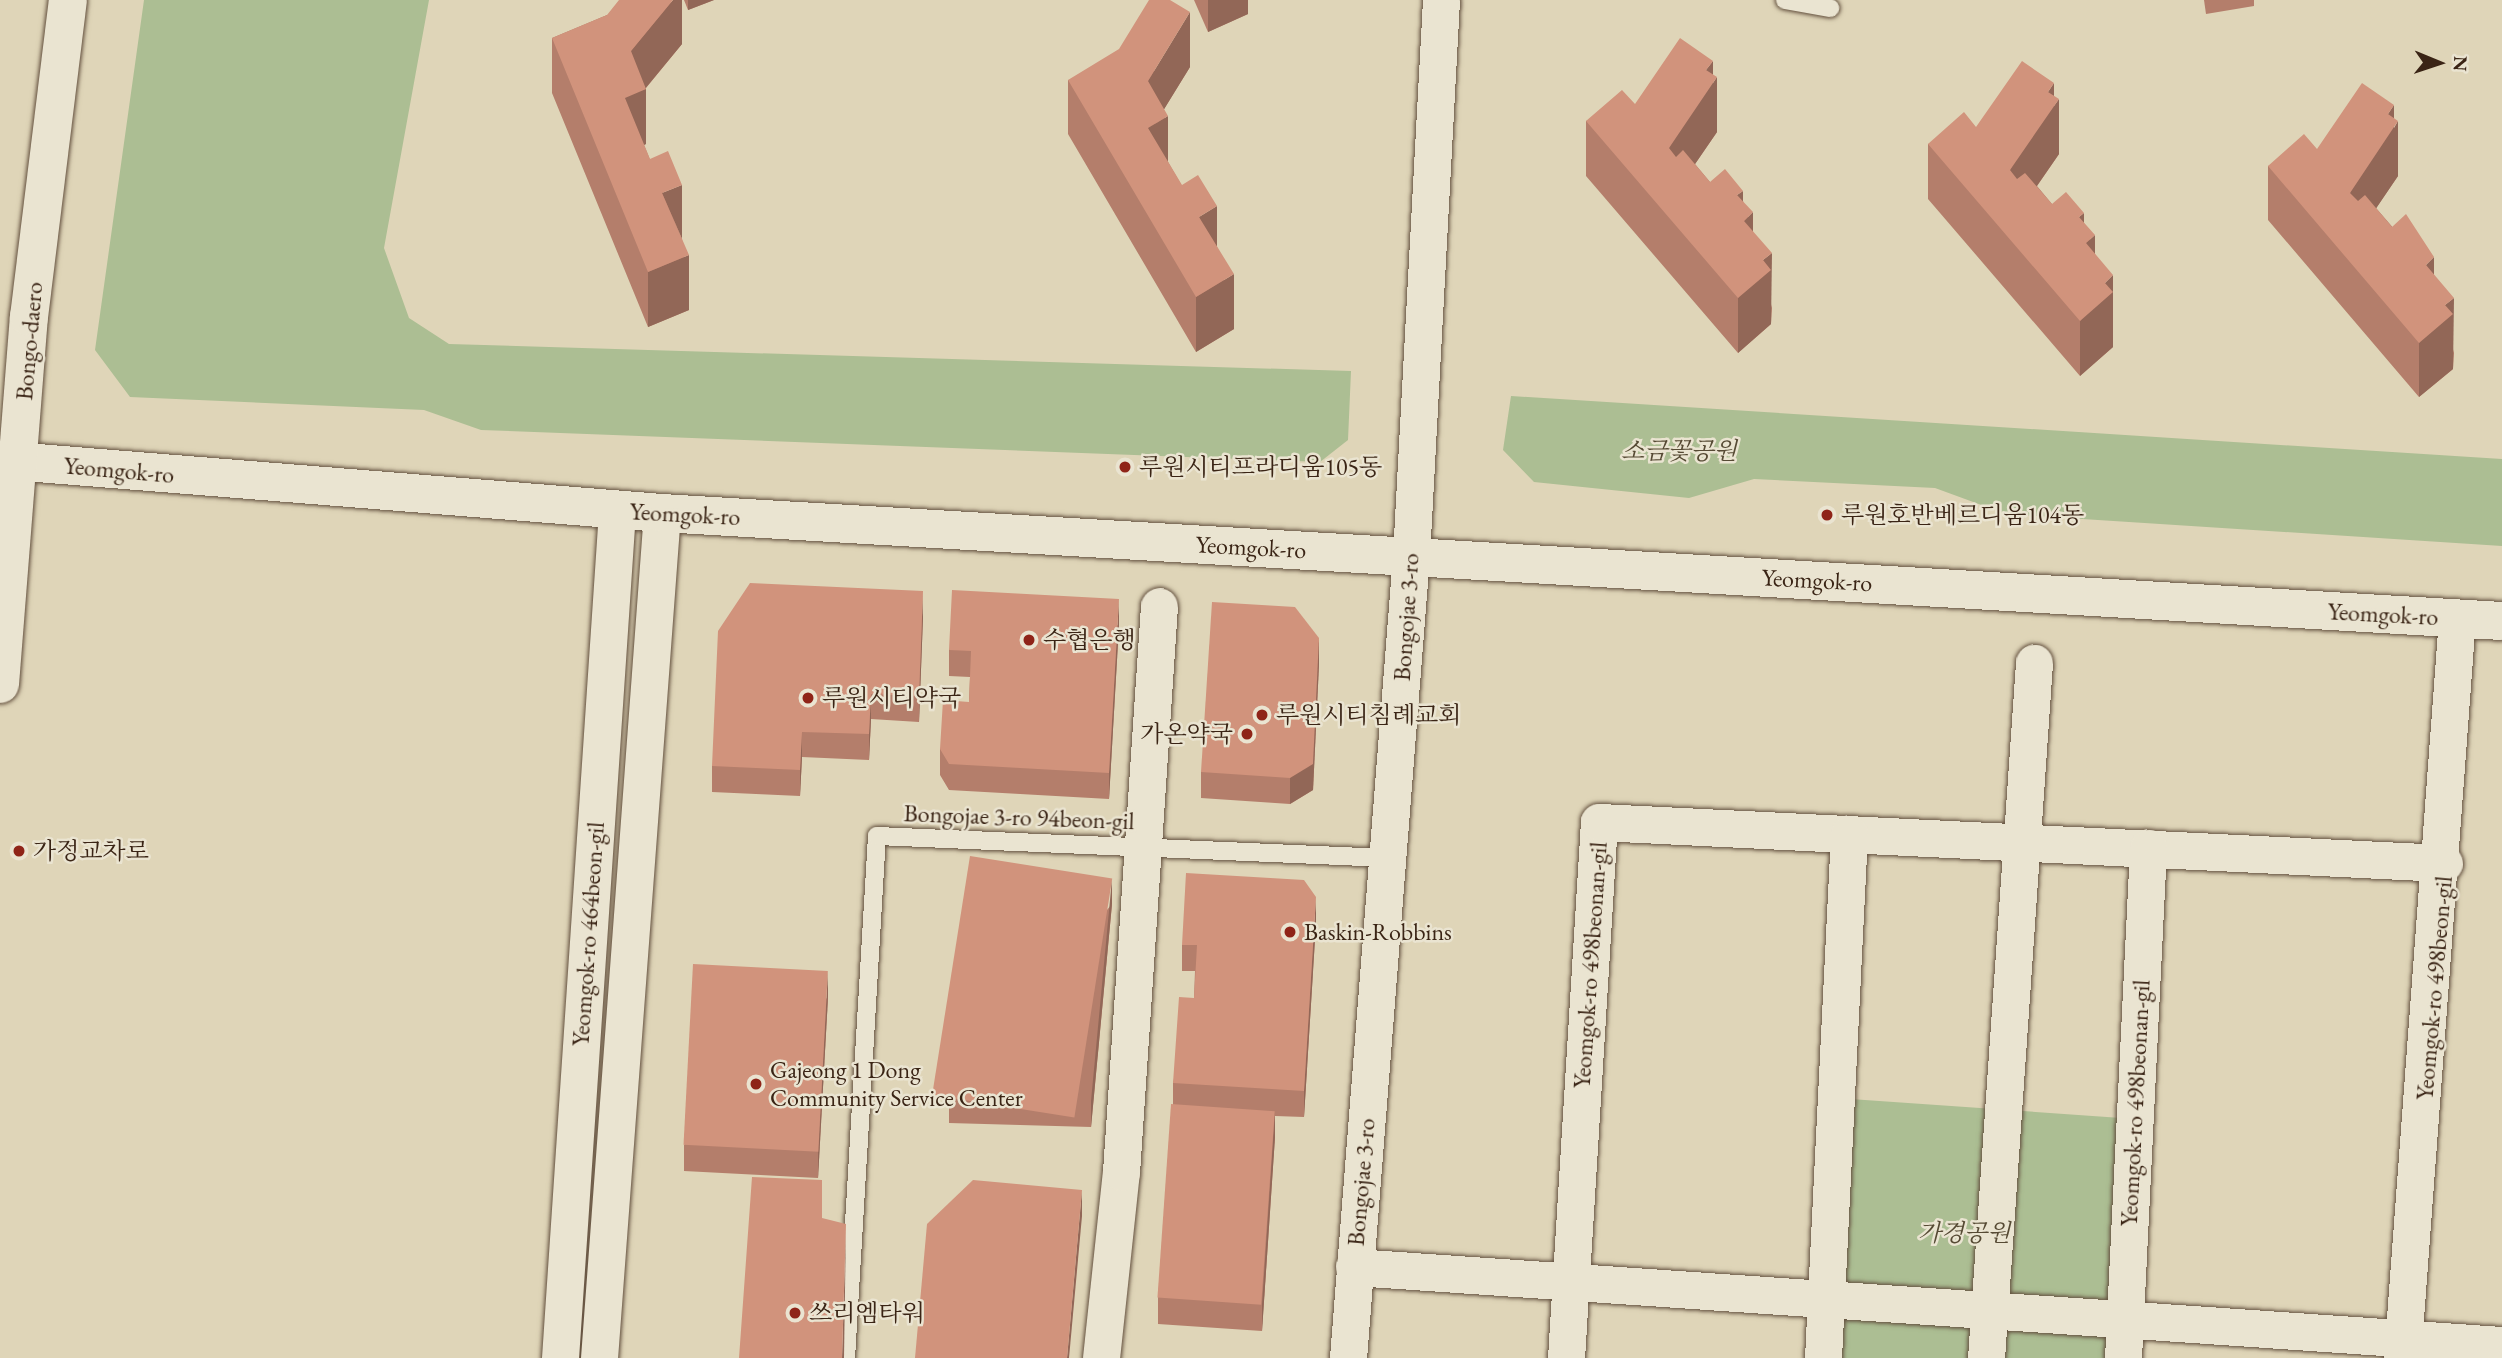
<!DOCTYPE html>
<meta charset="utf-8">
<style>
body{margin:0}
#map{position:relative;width:2502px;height:1358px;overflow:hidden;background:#dfd5b8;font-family:"EB Garamond","Noto Serif KR",serif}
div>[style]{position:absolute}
.green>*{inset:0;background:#acbe93;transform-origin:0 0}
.roads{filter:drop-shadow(0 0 2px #63503e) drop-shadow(0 0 2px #63503e)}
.lane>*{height:18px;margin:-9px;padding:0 9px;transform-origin:9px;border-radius:9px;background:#eae4d1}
.street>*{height:37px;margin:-18.5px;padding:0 18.5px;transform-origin:18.5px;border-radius:18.5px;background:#eae4d1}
.secondary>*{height:38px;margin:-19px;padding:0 19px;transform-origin:19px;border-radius:19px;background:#eae4d1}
.wall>*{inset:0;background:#b47e6b}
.shaded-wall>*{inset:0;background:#926757}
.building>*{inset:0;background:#d1937c;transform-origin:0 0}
.dots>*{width:19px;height:19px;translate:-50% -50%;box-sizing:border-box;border:4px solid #eae4d1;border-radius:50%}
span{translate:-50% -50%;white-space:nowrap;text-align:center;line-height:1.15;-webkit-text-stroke:5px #eae4d1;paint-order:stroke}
.street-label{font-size:24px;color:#3a2415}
.park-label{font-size:24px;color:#564a34;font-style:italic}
.poi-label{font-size:24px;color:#3a2415}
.left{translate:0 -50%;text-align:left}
.right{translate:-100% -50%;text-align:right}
.north{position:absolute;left:2404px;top:28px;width:70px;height:70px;-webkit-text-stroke:5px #eae4d1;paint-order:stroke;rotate:92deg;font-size:19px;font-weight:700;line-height:28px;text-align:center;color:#3a2415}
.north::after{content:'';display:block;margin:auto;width:24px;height:32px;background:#3a2415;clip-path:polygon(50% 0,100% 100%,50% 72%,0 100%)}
</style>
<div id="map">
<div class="green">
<div style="clip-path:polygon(144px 0,429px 0,384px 248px,409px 318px,449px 344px,1351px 371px,1348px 440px,1320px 462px,481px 430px,424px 410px,130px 397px,95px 350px)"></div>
<div style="clip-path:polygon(1511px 396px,2502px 459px,2502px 546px,2006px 514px,1935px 488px,1754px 479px,1689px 498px,1534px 482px,1503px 450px)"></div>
<div style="left:1836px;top:1098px;width:300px;height:260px;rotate:4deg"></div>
</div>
<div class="roads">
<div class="lane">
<div style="left:1785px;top:0;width:46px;rotate:10.1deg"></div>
<div style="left:846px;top:1358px;width:523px;rotate:-86.6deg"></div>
<div style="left:877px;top:836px;width:511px;rotate:2.47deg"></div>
</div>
<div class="street">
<div style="left:1354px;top:1267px;width:1151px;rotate:3.89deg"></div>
<div style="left:560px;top:1358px;width:850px;rotate:-86.15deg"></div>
<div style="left:599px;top:1358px;width:847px;rotate:-85.74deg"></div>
<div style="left:1101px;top:1358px;width:187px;rotate:-83.9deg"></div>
<div style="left:1121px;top:1172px;width:567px;rotate:-86.16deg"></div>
<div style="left:1348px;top:1358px;width:804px;rotate:-85.51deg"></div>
<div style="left:1411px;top:556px;width:557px;rotate:-86.91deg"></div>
<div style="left:1566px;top:1358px;width:537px;rotate:-86.48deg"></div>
<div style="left:1599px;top:822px;width:846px;rotate:2.78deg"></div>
<div style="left:1823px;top:1358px;width:525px;rotate:-87.16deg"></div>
<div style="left:1986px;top:1358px;width:697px;rotate:-86.05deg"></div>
<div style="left:2123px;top:1358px;width:511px;rotate:-87.19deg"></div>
<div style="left:2402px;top:1358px;width:742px;rotate:-85.75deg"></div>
</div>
<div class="secondary">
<div style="left:0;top:460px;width:664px;rotate:4.58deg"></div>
<div style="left:662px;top:513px;width:1843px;rotate:3.36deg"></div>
<div style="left:0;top:684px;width:368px;rotate:-85.5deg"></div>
<div style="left:29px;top:317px;width:319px;rotate:-83deg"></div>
</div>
</div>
<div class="wall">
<div style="clip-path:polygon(682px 0,682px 44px,646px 88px,646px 144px,644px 145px,682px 239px,689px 310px,648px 327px,552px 93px,552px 38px,607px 15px)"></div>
<div style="clip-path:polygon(684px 0,714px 0,688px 10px)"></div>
<div style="clip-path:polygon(1194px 0,1248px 0,1248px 14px,1208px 32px)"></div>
<div style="clip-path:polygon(2204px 0,2254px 0,2254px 6px,2206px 14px)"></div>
<div style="clip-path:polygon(1190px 67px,1164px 109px,1168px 162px,1217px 247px,1234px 329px,1196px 352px,1068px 134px,1068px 80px)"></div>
<div style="clip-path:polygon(1635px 104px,1717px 132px,1695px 164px,1710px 182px,1743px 201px,1753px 232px,1772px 308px,1771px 324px,1738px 353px,1586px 176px,1586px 121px)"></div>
<div style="clip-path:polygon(1976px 127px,2059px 154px,2037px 186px,2052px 204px,2084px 223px,2095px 254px,2113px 330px,2113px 347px,2080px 376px,1928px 199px,1928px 144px)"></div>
<div style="clip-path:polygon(2317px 149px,2398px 176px,2376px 208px,2434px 275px,2454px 353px,2453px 369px,2419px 397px,2268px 220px,2268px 166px)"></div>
<div style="clip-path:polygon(923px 617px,919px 722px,871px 719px,869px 760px,802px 757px,800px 796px,712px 792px,712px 766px)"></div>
<div style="clip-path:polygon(1119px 625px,1109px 799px,949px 790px,940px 775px,940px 749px,969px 702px,970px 677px,949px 676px,949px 650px)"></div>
<div style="clip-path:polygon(1319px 664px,1313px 790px,1290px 804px,1201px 798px,1201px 772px)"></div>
<div style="clip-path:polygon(1112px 904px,1091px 1127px,949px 1123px,949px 1097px)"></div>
<div style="clip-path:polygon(1316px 923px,1304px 1117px,1275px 1116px,1275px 1137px,1262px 1331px,1158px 1324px,1158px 1298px,1173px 1104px,1173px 1083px,1194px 998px,1195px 971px,1182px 971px,1182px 945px)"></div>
<div style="clip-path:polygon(828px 997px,818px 1178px,684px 1171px,684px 1145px)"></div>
</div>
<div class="shaded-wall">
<div style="clip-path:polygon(673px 0,682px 0,682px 44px,644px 90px,646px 89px,646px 144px,625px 153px,625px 98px,631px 51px)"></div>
<div style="clip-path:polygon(688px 0,714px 0,688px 10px)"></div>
<div style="clip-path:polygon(1208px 0,1248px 0,1248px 14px,1208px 32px)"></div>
<div style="clip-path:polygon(1190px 12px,1190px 67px,1155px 124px,1168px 116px,1168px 171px,1148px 183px,1148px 81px)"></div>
<div style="clip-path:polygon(1713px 61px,1713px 83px,1717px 77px,1717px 132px,1669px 202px,1669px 148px,1706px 70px)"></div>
<div style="clip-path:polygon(2054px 83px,2054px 106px,2059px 99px,2059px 154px,2010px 225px,2010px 170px,2048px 92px)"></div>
<div style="clip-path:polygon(2394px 105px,2394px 128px,2398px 121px,2398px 176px,2350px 247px,2350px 193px,2388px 114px)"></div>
<div style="clip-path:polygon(682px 185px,682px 239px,662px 193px)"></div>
<div style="clip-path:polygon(1743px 191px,1743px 245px,1737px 195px)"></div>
<div style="clip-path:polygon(1217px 206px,1217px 261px,1199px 217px)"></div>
<div style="clip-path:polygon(1753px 212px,1753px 267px,1744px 221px)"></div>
<div style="clip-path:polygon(2084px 213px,2084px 267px,2079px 217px)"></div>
<div style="clip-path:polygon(2095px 235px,2095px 290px,2086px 243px)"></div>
<div style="clip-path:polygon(1772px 253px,1771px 324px,1738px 353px,1738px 298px,1763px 260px)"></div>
<div style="clip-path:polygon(689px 255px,689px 310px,648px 327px,648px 272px)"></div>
<div style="clip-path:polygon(2434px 257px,2434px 312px,2426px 265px)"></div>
<div style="clip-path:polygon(1234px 274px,1234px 329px,1196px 352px,1196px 297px)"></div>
<div style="clip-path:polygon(2113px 275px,2113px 347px,2080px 376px,2080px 321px,2105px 283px)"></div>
<div style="clip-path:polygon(2454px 298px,2453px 369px,2419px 397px,2419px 343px,2445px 305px)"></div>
<div style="clip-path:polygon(923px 591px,923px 617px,919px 722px,919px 696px)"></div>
<div style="clip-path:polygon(1119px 599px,1119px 625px,1109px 799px,1109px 773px)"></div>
<div style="clip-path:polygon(1319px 638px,1319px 664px,1313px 790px,1290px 804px,1290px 778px)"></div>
<div style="clip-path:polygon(871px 694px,871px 719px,869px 760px,869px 734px)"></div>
<div style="clip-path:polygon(802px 732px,802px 757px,800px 796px,800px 770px)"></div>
<div style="clip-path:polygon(1112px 879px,1112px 904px,1091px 1127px,1091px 1101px)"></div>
<div style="clip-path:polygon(1316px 897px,1316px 923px,1304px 1117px,1304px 1091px)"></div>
<div style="clip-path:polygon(828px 971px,828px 997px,818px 1178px,818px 1152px)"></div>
<div style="clip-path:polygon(1275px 1111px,1275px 1137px,1262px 1331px,1262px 1305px)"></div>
<div style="clip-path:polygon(1082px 1190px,1082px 1216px,1069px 1358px,1067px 1358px)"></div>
<div style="clip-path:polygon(846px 1224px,844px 1358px,842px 1358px)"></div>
</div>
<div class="building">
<div style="clip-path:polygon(619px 0,673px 0,631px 51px,646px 89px,625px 98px,650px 159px,668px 151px,682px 185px,662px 193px,689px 255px,648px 272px,552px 38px,607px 15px)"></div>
<div style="clip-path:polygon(1149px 0,1170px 0,1190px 12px,1148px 81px,1168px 116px,1148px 128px,1182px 185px,1198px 175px,1217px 206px,1199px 217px,1234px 274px,1196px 297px,1068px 80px,1119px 49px)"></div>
<div style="clip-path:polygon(1680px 38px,1713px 61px,1706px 70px,1717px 77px,1669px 148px,1676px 157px,1683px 150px,1710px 182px,1725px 169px,1743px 191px,1737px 195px,1753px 212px,1744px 221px,1772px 253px,1763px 260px,1771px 270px,1738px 298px,1586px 121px,1622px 90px,1635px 104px)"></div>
<div style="clip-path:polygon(2022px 61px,2054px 83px,2048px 92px,2059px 99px,2010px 170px,2017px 179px,2025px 173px,2052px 204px,2066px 192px,2084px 213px,2079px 217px,2095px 235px,2086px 243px,2113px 275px,2105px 283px,2113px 292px,2080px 321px,1928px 144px,1964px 112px,1976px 127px)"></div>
<div style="clip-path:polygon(2362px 83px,2394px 105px,2388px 114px,2398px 121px,2350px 193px,2358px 201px,2365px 195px,2392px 227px,2406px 214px,2434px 257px,2426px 265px,2454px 298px,2445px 305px,2453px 314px,2419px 343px,2268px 166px,2304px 134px,2317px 149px)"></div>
<div style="clip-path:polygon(750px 583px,923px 591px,919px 696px,871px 694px,869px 734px,802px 732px,800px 770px,712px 766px,718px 631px)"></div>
<div style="clip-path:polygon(952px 590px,1119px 599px,1109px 773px,949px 764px,940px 749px,943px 700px,969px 702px,971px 651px,949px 650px)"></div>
<div style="clip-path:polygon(1212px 602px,1295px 607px,1319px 638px,1313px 764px,1290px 778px,1201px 772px)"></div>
<div style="left:970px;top:856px;width:144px;height:242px;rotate:9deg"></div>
<div style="clip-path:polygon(1186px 873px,1304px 880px,1316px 897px,1304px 1091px,1173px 1083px,1179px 997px,1194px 998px,1197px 945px,1182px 945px)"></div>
<div style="left:693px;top:964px;width:135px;height:181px;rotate:3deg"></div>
<div style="left:1171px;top:1104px;width:104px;height:194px;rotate:4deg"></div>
<div style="clip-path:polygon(752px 1177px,822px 1180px,822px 1218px,846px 1224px,842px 1358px,739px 1358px)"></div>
<div style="clip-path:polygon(973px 1180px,1082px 1190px,1067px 1358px,915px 1358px,927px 1224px)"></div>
</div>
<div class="dots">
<div style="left:1125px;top:467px;background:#8f2418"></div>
<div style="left:1827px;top:515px;background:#8f2418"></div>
<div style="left:1029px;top:640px;background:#8f2418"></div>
<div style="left:808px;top:698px;background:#8f2418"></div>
<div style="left:1262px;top:715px;background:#8f2418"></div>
<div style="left:1247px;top:734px;background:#8f2418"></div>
<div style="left:19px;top:851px;background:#8f2418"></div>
<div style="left:1290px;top:932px;background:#8f2418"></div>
<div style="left:756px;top:1084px;background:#8f2418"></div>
<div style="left:795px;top:1313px;background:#8f2418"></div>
</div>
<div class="street-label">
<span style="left:29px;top:341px;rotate:-85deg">Bongo-daero</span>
<span style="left:119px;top:470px;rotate:5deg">Yeomgok-ro</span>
<span style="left:685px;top:514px;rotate:3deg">Yeomgok-ro</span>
<span style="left:1251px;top:547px;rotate:3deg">Yeomgok-ro</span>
<span style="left:1817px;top:580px;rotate:3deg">Yeomgok-ro</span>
<span style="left:2383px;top:614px;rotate:3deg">Yeomgok-ro</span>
<span style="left:1406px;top:617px;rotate:-86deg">Bongojae 3-ro</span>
<span style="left:1019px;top:817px;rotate:2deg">Bongojae 3-ro 94beon-gil</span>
<span style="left:588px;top:934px;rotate:-86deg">Yeomgok-ro 464beon-gil</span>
<span style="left:1590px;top:965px;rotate:-86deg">Yeomgok-ro 498beonan-gil</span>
<span style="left:2434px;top:988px;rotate:-85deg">Yeomgok-ro 498beon-gil</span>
<span style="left:2135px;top:1103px;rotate:-87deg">Yeomgok-ro 498beonan-gil</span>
<span style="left:1361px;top:1182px;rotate:-85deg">Bongojae 3-ro</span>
</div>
<div class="park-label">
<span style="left:1679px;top:451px">소금꽃공원</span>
<span style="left:1964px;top:1233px">가경공원</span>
</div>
<div class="poi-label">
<span class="left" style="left:1139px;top:467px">루원시티프라디움105동</span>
<span class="left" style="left:1841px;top:515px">루원호반베르디움104동</span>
<span class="left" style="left:1043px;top:640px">수협은행</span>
<span class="left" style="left:822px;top:698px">루원시티약국</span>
<span class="left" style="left:1276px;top:715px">루원시티침례교회</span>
<span class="right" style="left:1233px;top:734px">가온약국</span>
<span class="left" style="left:33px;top:851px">가정교차로</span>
<span class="left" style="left:1304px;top:932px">Baskin-Robbins</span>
<span class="left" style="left:770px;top:1084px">Gajeong 1 Dong<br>Community Service Center</span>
<span class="left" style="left:809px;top:1313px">쓰리엠타워</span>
</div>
<div class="north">N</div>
</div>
